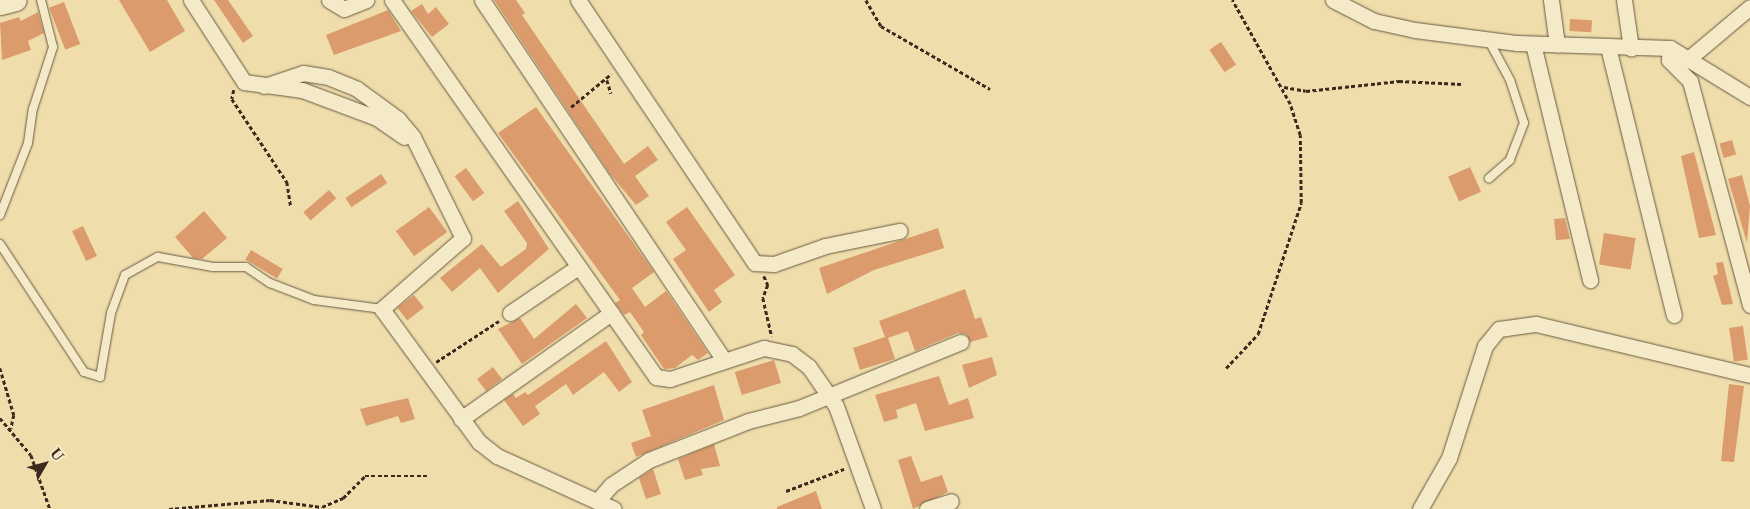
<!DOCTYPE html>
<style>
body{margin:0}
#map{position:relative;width:1750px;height:509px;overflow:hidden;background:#efdeab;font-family:"Libre Caslon Text",serif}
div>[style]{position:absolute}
.building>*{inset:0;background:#db9b6d;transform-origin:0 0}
.path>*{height:2.5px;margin-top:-1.25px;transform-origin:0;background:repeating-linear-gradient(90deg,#3b2b1f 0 4px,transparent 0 6.5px)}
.roads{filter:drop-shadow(0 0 1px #685842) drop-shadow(0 0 1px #685842)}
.lane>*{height:8px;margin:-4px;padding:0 4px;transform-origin:4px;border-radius:4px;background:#f5eac8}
.street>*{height:15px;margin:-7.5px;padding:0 7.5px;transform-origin:7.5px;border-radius:7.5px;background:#f5eac8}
.secondary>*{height:21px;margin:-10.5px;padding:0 10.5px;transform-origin:10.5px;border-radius:10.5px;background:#f5eac8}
span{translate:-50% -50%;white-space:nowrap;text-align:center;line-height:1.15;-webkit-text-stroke:5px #f5eac8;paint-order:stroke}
.north{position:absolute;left:20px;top:439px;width:50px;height:50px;-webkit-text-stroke:4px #f5eac8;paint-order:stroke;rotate:52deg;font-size:14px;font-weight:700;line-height:20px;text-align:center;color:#3b2b1f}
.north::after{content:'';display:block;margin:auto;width:18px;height:22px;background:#3b2b1f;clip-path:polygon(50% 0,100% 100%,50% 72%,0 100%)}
</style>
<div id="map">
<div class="building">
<div style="clip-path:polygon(119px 0,167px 0,185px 31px,150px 52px)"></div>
<div style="clip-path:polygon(214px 0,228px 0,253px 36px,243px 43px)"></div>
<div style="clip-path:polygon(494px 0,516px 0,525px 13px,522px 15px,624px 164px,648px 146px,658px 160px,635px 176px,649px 196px,636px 205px,610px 174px)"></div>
<div style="left:64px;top:2px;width:45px;height:16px;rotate:69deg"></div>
<div style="clip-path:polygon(422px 4px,428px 14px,436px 7px,449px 24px,432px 37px,411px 11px)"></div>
<div style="clip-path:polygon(388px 10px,401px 31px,334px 55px,326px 35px)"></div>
<div style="clip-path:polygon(38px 12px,44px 33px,28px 41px,31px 50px,2px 60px,0 23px,19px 17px,21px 21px)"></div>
<div style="left:1570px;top:19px;width:22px;height:12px;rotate:3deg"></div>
<div style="left:1221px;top:42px;width:27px;height:14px;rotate:56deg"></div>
<div style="clip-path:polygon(536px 107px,654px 272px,632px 288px,645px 307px,666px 291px,708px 353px,698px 360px,692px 355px,675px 368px,664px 369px,641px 335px,644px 332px,630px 312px,624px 315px,615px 303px,620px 300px,498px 133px)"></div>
<div style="left:1732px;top:140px;width:15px;height:13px;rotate:74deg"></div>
<div style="clip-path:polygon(1694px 152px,1716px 235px,1699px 238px,1681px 156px)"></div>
<div style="left:1470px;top:167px;width:27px;height:24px;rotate:66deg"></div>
<div style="left:466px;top:168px;width:31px;height:14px;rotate:54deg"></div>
<div style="left:381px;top:174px;width:11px;height:43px;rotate:56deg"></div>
<div style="clip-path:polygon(1742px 175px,1750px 206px,1747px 243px,1728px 179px)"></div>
<div style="left:329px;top:190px;width:11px;height:34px;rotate:49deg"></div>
<div style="clip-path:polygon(518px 201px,549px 249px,498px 293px,480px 268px,452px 292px,440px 278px,482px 244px,501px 267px,526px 249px,527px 243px,504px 211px)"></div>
<div style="left:429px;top:207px;width:31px;height:41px;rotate:54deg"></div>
<div style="clip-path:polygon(687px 207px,735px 275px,714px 290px,722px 302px,709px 312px,673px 259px,686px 250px,666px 222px)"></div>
<div style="clip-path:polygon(204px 211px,227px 238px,202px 259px,193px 258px,175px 237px)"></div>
<div style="clip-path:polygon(1565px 218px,1570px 239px,1556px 240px,1554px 219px)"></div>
<div style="left:83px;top:226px;width:33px;height:12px;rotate:65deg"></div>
<div style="clip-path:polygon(938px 228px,944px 248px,874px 270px,827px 294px,819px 268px)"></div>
<div style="left:1604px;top:233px;width:32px;height:32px;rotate:9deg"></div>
<div style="left:251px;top:250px;width:37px;height:11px;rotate:31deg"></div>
<div style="clip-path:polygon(1723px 262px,1733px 304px,1722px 305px,1713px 276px,1718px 274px,1716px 263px)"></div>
<div style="clip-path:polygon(965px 289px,975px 319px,981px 317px,988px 337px,970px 342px,966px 334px,958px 333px,915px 351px,908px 331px,888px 338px,895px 359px,860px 370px,853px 348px,885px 337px,879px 321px)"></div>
<div style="left:414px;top:295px;width:16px;height:21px;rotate:52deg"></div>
<div style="clip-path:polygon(576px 304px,587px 318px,522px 364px,498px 329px,520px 318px,534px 339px)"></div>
<div style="left:1743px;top:326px;width:34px;height:14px;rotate:82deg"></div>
<div style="clip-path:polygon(606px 341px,632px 382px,619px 392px,604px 372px,573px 395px,566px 384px,535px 406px,540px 414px,523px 426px,504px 400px,513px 394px,516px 398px,525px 392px,528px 395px)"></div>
<div style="clip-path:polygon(992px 357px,997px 375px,969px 388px,962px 365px)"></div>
<div style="left:774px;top:360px;width:24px;height:41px;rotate:73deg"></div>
<div style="left:493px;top:367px;width:15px;height:20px;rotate:53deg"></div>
<div style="clip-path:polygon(939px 376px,949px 405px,968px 398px,974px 418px,925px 431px,916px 403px,896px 410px,898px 418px,884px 422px,875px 395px)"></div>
<div style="clip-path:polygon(1729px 384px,1744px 386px,1734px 462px,1721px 461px)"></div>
<div style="clip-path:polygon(714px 385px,724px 420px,636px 457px,631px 443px,651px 436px,642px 410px)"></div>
<div style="clip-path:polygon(408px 398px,415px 419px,401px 423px,398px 416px,366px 426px,360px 409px)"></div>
<div style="clip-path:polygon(714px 444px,720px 466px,701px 469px,703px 475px,685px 480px,678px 459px)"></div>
<div style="clip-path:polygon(911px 456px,921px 482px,942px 475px,948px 492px,913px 509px,898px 460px)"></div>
<div style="clip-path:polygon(653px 469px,661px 494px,646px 499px,639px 478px)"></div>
<div style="clip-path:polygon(816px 491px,822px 509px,777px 509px,777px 507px)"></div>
</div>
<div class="path">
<div style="left:866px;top:0;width:30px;rotate:60deg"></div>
<div style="left:881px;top:26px;width:126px;rotate:30deg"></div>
<div style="left:607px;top:80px;width:14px;rotate:73deg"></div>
<div style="left:1284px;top:87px;width:22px;rotate:10deg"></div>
<div style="left:1306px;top:91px;width:94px;rotate:-6.1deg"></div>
<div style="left:1399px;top:81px;width:63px;rotate:2.7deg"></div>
<div style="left:234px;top:90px;width:9px;rotate:103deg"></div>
<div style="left:232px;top:99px;width:100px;rotate:56.5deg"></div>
<div style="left:287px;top:182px;width:24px;rotate:81deg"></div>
<div style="left:571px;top:107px;width:52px;rotate:-39.5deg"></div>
<div style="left:764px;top:276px;width:10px;rotate:66deg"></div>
<div style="left:768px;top:285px;width:14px;rotate:111deg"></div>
<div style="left:763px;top:298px;width:39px;rotate:77deg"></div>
<div style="left:436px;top:362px;width:75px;rotate:-33.1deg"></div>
<div style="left:0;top:368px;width:49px;rotate:73.4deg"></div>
<div style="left:14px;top:415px;width:14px;rotate:102deg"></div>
<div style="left:1226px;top:368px;width:47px;rotate:-46.7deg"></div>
<div style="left:1258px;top:334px;width:138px;rotate:-71.8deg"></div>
<div style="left:1301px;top:203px;width:68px;rotate:-90.8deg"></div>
<div style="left:1300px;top:135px;width:33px;rotate:-108deg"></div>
<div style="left:1290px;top:104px;width:119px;rotate:-119.1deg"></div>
<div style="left:0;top:418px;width:48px;rotate:50deg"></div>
<div style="left:31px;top:455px;width:57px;rotate:70.6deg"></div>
<div style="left:786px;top:491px;width:62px;rotate:-20.8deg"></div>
<div style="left:169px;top:509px;width:101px;rotate:-5.1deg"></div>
<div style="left:270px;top:500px;width:52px;rotate:7.7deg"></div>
<div style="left:322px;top:507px;width:23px;rotate:-23deg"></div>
<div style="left:343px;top:498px;width:31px;rotate:-45deg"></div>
<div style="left:365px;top:476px;width:63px"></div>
</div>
<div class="roads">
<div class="lane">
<div style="left:1488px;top:39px;width:47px;rotate:61.8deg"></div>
<div style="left:1510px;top:80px;width:45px;rotate:72deg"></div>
<div style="left:1524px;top:123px;width:40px;rotate:111deg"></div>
<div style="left:1510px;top:160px;width:28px;rotate:139deg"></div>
<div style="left:0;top:215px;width:77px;rotate:-68.7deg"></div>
<div style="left:28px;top:143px;width:34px;rotate:-82deg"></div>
<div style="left:33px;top:109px;width:65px;rotate:-72.1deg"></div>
<div style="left:53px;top:47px;width:49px;rotate:-104.3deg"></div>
<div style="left:0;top:244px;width:153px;rotate:56.7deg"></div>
<div style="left:84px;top:372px;width:17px;rotate:17deg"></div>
<div style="left:100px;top:377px;width:65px;rotate:-80.2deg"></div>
<div style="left:111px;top:313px;width:40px;rotate:-69.8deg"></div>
<div style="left:125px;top:275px;width:38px;rotate:-29deg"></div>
<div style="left:158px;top:257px;width:56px;rotate:10.3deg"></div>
<div style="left:213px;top:267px;width:33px"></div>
<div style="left:246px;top:267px;width:29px;rotate:34deg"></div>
<div style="left:270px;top:283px;width:47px;rotate:21.1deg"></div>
<div style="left:314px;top:300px;width:69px;rotate:7.5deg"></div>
</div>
<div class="street">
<div style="left:191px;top:0;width:98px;rotate:57.1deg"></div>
<div style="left:244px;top:82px;width:59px;rotate:7.9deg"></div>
<div style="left:302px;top:90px;width:80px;rotate:20.5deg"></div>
<div style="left:377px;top:118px;width:33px;rotate:35deg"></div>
<div style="left:329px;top:0;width:17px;rotate:31deg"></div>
<div style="left:344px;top:9px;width:24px;rotate:-22deg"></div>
<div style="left:392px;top:0;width:460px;rotate:55deg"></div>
<div style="left:656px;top:377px;width:14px;rotate:8deg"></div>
<div style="left:670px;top:379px;width:99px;rotate:-18.3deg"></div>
<div style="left:764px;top:348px;width:29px;rotate:12deg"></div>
<div style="left:792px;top:354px;width:21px;rotate:37deg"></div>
<div style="left:809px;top:367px;width:47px;rotate:55.3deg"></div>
<div style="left:836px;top:406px;width:109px;rotate:70.2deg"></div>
<div style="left:482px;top:0;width:434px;rotate:56.1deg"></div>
<div style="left:578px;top:0;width:317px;rotate:56.1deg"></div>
<div style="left:755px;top:263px;width:19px;rotate:3deg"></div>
<div style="left:774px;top:264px;width:54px;rotate:-19.4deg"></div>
<div style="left:825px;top:246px;width:76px;rotate:-11.5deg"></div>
<div style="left:1333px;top:0;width:46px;rotate:27.1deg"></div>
<div style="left:1374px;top:21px;width:42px;rotate:12.4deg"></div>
<div style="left:1415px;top:30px;width:103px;rotate:7.3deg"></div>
<div style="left:1517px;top:43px;width:153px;rotate:1.9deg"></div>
<div style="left:1670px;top:48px;width:94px;rotate:31.5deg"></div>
<div style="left:1551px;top:0;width:45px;rotate:82.4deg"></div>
<div style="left:1624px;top:0;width:49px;rotate:81.7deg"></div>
<div style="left:1533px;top:44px;width:243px;rotate:76.4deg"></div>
<div style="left:1608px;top:47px;width:276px;rotate:76.2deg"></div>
<div style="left:1670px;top:48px;width:12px;rotate:95deg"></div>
<div style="left:1669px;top:60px;width:30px;rotate:45deg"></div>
<div style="left:1690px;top:81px;width:232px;rotate:75deg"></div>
<div style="left:1687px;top:60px;width:82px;rotate:-40.1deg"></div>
<div style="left:264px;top:86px;width:41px;rotate:-18.4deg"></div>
<div style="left:303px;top:73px;width:25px;rotate:9deg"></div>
<div style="left:328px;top:77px;width:31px;rotate:22deg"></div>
<div style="left:357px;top:89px;width:51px;rotate:36.2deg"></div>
<div style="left:398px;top:119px;width:23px;rotate:50deg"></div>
<div style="left:413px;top:137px;width:113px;rotate:63.7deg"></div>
<div style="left:463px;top:238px;width:108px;rotate:138.8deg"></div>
<div style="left:382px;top:309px;width:165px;rotate:53.9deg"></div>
<div style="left:479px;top:442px;width:23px;rotate:38deg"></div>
<div style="left:497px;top:456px;width:128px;rotate:24.4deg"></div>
<div style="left:510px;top:313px;width:82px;rotate:-34.1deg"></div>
<div style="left:461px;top:419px;width:184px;rotate:-35.2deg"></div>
<div style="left:599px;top:499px;width:18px;rotate:-49deg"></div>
<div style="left:611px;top:485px;width:45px;rotate:-33.3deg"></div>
<div style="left:649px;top:460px;width:106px;rotate:-21.5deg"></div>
<div style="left:748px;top:421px;width:53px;rotate:-14.3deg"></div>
<div style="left:799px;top:408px;width:175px;rotate:-22.2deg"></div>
<div style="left:927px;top:509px;width:25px;rotate:-18deg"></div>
<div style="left:1420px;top:509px;width:59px;rotate:-60.4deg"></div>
<div style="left:1449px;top:458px;width:118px;rotate:-72.2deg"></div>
<div style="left:1485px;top:346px;width:22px;rotate:-51deg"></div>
<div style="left:1499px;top:329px;width:37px;rotate:-8deg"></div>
<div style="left:1536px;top:324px;width:220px;rotate:13.4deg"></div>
</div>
<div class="secondary">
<div style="left:0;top:4px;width:16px;rotate:-14deg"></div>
</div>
</div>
<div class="north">U</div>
</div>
